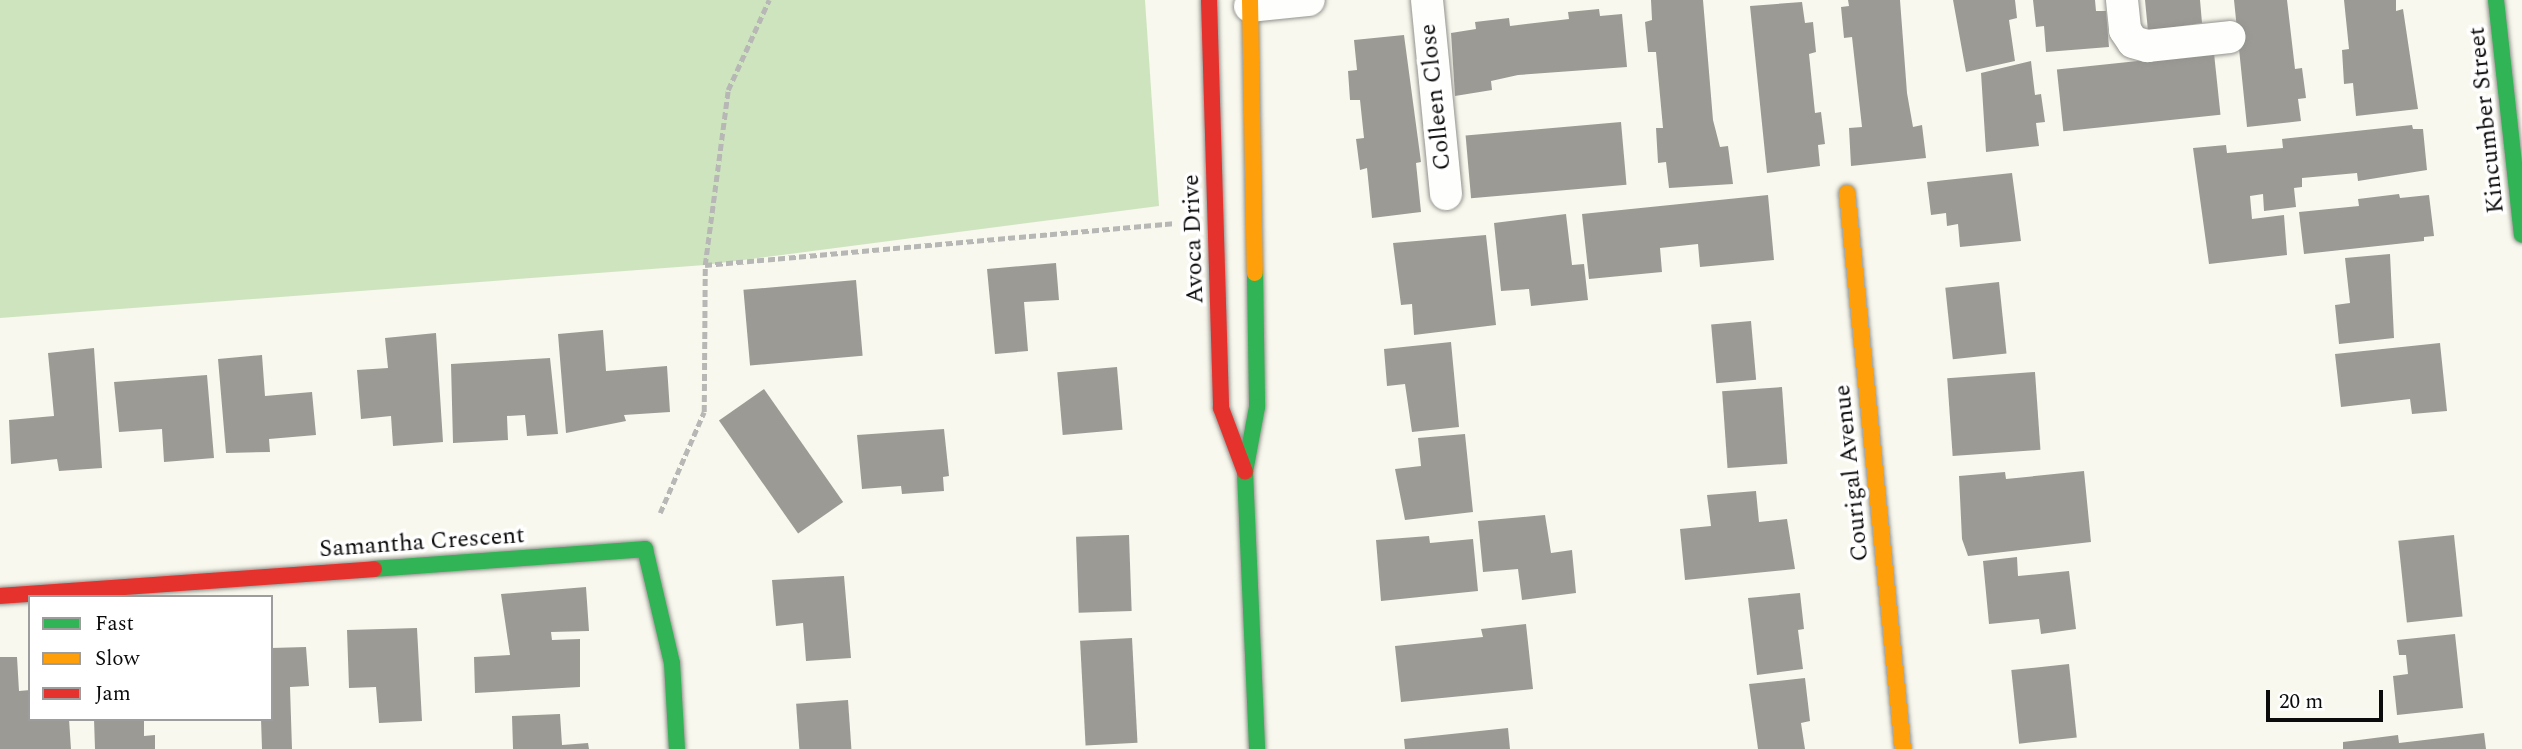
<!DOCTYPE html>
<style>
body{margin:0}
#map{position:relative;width:2522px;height:749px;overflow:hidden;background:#f9f8ee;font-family:Spectral,serif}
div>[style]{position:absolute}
.forest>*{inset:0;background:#cee4bf}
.building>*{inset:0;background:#9c9a95;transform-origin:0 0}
.path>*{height:4.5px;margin-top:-2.25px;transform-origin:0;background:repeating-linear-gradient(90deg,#b7b7b5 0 7px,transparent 0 10.5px)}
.roads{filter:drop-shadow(0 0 2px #92928d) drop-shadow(0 0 2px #92928d)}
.street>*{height:32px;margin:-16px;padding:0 16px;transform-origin:16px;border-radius:16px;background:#fefefc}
.fast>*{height:16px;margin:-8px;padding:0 8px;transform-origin:8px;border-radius:8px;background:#30b455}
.slow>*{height:16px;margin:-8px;padding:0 8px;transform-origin:8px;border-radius:8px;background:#ff9f0a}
.jam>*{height:16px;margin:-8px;padding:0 8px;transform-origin:8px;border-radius:8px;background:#e5322d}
span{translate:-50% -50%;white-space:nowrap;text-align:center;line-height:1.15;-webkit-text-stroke:7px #fff;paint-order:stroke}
.street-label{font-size:24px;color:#0b0b0b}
.legend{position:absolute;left:28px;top:595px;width:245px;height:126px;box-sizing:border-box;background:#fff;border:2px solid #9d9d9d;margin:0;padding:9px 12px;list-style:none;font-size:21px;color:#0b0b0b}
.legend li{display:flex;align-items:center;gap:14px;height:35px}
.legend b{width:35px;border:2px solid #9d9d9d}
.scale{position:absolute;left:2266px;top:690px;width:117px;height:32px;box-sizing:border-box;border:4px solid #0b0b0b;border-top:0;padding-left:9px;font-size:21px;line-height:24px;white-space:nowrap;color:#0b0b0b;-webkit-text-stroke:5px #fff;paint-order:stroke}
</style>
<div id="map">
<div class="forest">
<div style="clip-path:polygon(0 0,1145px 0,1159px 206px,705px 265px,0 318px)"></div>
</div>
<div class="building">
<div style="clip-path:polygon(1651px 0,1703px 0,1713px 120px,1720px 147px,1728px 146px,1733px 184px,1669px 188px,1666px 162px,1658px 163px,1656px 128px,1663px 128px,1656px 52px,1648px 52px,1645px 22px,1652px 20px)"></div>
<div style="clip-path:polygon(1848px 0,1900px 0,1907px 93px,1913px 127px,1922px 125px,1926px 158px,1851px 166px,1849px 128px,1862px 127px,1852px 37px,1844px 38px,1841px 7px,1849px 6px)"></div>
<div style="clip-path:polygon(1953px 0,2015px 0,2017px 18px,2009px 20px,2015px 61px,1966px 72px)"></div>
<div style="clip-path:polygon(2033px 0,2095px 0,2096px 11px,2106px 11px,2109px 47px,2046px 52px,2044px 26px,2036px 27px)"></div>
<div style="clip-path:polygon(2145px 0,2200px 0,2202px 23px,2148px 31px)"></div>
<div style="clip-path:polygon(2234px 0,2287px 0,2295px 69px,2302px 68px,2306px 98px,2298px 99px,2301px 121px,2247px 127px)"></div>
<div style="clip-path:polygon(2344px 0,2396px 0,2396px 11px,2403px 9px,2418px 109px,2356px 116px,2353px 83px,2344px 84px,2342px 50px,2349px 49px)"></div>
<div style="clip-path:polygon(1802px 2px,1805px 23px,1813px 22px,1816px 52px,1809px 54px,1815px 113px,1821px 112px,1825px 144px,1818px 145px,1820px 166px,1767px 173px,1750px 6px)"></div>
<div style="clip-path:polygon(1599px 9px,1600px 16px,1622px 14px,1627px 67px,1518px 75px,1491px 81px,1492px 90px,1455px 96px,1451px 33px,1476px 29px,1475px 22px,1509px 18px,1510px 26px,1569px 19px,1568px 12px)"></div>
<div style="clip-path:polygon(1404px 35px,1421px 162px,1416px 163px,1421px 212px,1372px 218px,1367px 168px,1360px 170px,1356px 139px,1364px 138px,1360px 100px,1350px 100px,1348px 71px,1357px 70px,1354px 40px)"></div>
<div style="left:2214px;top:53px;width:62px;height:158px;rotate:84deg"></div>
<div style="clip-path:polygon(2031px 61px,2035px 95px,2041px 94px,2045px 122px,2036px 123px,2039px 146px,1986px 152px,1981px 73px)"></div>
<div style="left:1621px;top:122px;width:63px;height:156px;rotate:85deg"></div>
<div style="clip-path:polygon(2412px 125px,2413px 129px,2423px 129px,2427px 170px,2358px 181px,2357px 173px,2302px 178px,2302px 187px,2294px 188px,2296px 207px,2264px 211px,2263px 194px,2250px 196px,2252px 219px,2284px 215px,2287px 255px,2209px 264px,2193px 148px,2226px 145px,2227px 153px,2283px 148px,2282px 139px)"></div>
<div style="clip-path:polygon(2012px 173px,2021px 241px,1960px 247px,1958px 224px,1947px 226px,1946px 213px,1931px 215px,1927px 182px)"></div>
<div style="clip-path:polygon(2399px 194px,2400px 198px,2429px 195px,2434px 236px,2424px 237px,2424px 241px,2304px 254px,2299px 212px,2359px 206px,2358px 199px)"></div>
<div style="clip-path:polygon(1768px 195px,1774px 260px,1700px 267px,1698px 244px,1660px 248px,1662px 272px,1589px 279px,1582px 214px)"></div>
<div style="clip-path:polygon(1566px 214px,1572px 265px,1584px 264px,1588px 300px,1531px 306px,1529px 289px,1501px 291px,1494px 223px)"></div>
<div style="clip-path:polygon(1486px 235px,1496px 325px,1414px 335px,1412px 304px,1401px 305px,1393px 243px)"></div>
<div style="clip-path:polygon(2390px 254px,2394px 338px,2339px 344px,2335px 305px,2350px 303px,2345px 258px)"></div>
<div style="clip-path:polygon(1056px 263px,1059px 300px,1024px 302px,1028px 351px,995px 354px,987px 269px)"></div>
<div style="left:856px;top:280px;width:76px;height:113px;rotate:85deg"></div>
<div style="left:1999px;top:282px;width:72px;height:54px;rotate:84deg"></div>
<div style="left:1751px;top:321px;width:59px;height:40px;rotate:85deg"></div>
<div style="clip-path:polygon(603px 330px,606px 371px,667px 366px,670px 412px,624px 415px,626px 421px,566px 433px,558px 334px)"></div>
<div style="clip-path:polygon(436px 333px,443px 442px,393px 446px,391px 416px,361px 419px,357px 370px,388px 368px,385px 338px)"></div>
<div style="clip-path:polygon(1451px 342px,1459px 427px,1412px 432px,1405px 384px,1387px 386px,1384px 349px)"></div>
<div style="clip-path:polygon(2440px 343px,2447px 411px,2412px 414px,2410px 399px,2341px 407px,2335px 354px)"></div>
<div style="clip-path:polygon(94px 348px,102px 468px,59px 471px,57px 459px,11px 464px,9px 420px,54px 416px,48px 353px)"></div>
<div style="clip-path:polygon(262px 355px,265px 396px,312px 392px,316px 435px,269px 439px,270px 452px,226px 453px,218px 359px)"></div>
<div style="clip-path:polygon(550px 358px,558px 434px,527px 436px,525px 415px,507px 416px,508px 440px,453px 443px,451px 364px)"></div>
<div style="left:1117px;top:367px;width:63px;height:60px;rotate:85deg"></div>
<div style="left:2035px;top:372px;width:78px;height:88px;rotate:86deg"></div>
<div style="clip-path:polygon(207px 375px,214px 458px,164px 462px,162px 429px,119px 432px,114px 382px)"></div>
<div style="left:1782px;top:387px;width:77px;height:60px;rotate:86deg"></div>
<div style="left:764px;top:389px;width:138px;height:55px;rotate:55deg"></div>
<div style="clip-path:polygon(944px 429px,949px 476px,943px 477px,944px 491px,902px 494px,901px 486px,862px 489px,857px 435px)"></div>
<div style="clip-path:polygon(1465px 434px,1473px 512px,1405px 520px,1395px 469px,1421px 466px,1418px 438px)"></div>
<div style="clip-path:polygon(2084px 471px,2091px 542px,1968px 556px,1962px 539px,1959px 476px,2005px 472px,2006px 479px)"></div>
<div style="clip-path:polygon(1756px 491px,1759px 522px,1787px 519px,1795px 569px,1685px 580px,1680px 529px,1711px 526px,1707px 495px)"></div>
<div style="clip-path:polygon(1545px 515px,1551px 553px,1572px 550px,1576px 593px,1522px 600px,1518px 569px,1483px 572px,1478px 521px)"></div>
<div style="left:1129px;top:535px;width:76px;height:53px;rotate:88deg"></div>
<div style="left:2454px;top:535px;width:82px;height:56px;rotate:84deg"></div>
<div style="clip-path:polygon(1429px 536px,1430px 543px,1473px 539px,1478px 591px,1381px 601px,1376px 540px)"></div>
<div style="clip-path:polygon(2017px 557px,2018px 576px,2069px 571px,2076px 629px,2041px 634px,2039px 619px,1989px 624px,1983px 561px)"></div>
<div style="clip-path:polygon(844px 576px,851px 658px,806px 661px,803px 623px,776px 626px,772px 580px)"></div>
<div style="clip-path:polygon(586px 587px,589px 631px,551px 632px,552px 640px,580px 639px,580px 687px,475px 693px,474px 657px,510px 655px,501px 594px)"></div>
<div style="clip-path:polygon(1800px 593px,1804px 629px,1798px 630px,1803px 669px,1757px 675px,1748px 598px)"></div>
<div style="clip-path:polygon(1526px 624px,1533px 689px,1401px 702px,1395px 646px,1483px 637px,1481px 629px)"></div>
<div style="clip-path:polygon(417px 628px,422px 721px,379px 723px,376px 687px,349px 688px,347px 630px)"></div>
<div style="clip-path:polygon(2455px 634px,2463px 708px,2397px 715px,2393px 676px,2408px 674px,2406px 655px,2399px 655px,2397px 640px)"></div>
<div style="left:1132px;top:638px;width:105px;height:52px;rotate:87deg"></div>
<div style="clip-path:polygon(306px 647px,309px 686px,290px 687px,292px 749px,262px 749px,261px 719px,271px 719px,271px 648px)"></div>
<div style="clip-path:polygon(0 657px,17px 657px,19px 691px,30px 690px,30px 719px,69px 719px,71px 749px,0 749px)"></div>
<div style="left:2069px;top:664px;width:74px;height:58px;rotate:84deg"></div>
<div style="clip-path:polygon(1805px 678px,1810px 721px,1801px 723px,1805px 749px,1758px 749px,1749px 684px)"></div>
<div style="left:848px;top:700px;width:49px;height:52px;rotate:86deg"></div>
<div style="clip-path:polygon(560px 714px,562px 745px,588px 743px,589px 749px,513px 749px,512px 716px)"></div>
<div style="clip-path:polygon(94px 719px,144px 719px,144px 736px,155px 735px,155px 749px,95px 749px)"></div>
<div style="clip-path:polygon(1508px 728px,1510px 749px,1405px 749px,1404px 739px)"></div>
<div style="clip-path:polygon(2484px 733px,2486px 749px,2343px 749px,2343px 742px,2398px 735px,2399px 743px)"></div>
</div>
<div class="path">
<div style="left:705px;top:265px;width:470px;rotate:-5.1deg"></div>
<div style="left:660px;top:513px;width:110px;rotate:-66.5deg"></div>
<div style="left:704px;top:412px;width:147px;rotate:-89.6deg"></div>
<div style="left:705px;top:265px;width:177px;rotate:-82.5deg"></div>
<div style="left:728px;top:90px;width:99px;rotate:-65.5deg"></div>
</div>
<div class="roads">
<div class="street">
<div style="left:1427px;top:0;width:195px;rotate:84.4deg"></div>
<div style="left:2122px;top:0;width:30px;rotate:84deg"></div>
<div style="left:2125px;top:30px;width:14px;rotate:56deg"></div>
<div style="left:2133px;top:42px;width:15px;rotate:16deg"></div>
<div style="left:2147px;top:46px;width:83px;rotate:-6.2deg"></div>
<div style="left:1250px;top:6px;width:59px;rotate:-5.8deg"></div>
</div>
<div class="fast">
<div style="left:2496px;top:0;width:236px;rotate:83.7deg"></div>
<div style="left:1255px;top:273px;width:134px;rotate:89.1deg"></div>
<div style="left:1257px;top:407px;width:66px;rotate:100.5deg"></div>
<div style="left:1245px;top:472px;width:277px;rotate:87.5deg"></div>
<div style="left:374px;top:569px;width:272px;rotate:-4.2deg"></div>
<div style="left:645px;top:549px;width:117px;rotate:76.7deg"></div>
<div style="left:672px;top:663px;width:86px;rotate:86.7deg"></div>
</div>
<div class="slow">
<div style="left:1250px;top:0;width:273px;rotate:89deg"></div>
<div style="left:1847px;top:193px;width:559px;rotate:84.25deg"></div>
</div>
<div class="jam">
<div style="left:1209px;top:0;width:408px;rotate:88.3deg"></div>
<div style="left:1221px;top:408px;width:68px;rotate:69.4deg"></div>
<div style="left:0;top:596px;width:375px;rotate:-4.1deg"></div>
</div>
</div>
<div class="street-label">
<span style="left:1436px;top:97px;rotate:-96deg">Colleen Close</span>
<span style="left:2487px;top:120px;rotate:-96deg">Kincumber Street</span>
<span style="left:1194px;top:239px;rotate:-92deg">Avoca Drive</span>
<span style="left:1852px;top:473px;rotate:-96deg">Courigal Avenue</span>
<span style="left:422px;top:543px;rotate:-4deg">Samantha Crescent</span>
</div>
<ul class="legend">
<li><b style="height:9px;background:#30b455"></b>Fast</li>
<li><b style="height:9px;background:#ff9f0a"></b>Slow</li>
<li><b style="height:9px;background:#e5322d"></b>Jam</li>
</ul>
<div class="scale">20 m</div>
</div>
